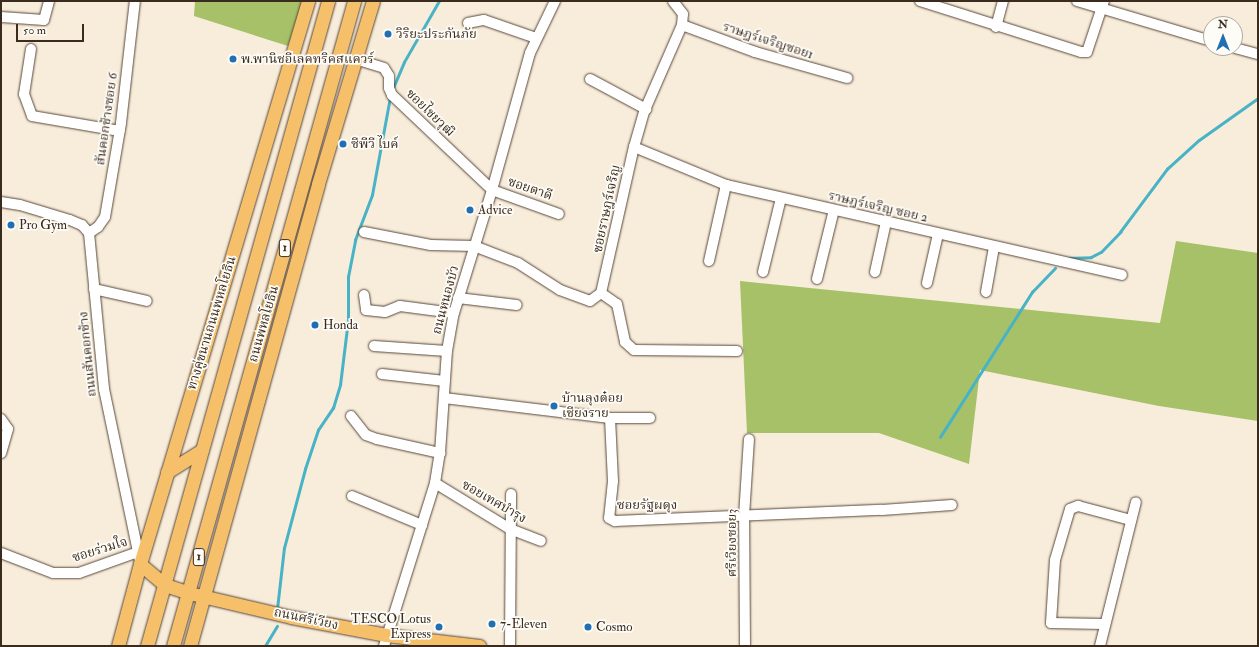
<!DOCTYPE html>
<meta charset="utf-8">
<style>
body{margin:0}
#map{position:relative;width:1259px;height:647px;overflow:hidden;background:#f8ecda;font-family:"IM FELL Double Pica","Noto Serif Thai",serif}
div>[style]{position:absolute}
.green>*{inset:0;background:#a6c167}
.stream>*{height:2.5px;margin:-1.25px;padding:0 1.25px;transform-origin:1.25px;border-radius:1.25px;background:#48b2c6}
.roads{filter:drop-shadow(0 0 1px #57473a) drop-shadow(0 0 1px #57473a)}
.minor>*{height:10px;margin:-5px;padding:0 5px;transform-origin:5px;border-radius:5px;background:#fff}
.major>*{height:13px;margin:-6.5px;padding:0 6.5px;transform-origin:6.5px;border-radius:6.5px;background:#f6c06b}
.dots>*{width:11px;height:11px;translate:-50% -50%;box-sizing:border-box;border:2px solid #fdfcf7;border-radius:50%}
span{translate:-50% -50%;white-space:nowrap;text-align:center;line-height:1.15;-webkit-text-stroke:3.5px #fdfcf7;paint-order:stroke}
.shield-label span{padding:1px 3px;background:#fdfcf7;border:1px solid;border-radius:3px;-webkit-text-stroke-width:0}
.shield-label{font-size:12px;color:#3b2a1e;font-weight:700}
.poi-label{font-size:13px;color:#3b2a1e}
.left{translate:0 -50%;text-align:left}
.right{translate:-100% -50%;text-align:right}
.street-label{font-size:13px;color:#3b2a1e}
.frame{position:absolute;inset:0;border:2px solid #3b2a1e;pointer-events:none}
.north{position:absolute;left:1203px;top:16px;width:40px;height:40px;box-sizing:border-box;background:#fdfcf7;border:1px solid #afa8a0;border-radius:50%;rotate:0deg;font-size:11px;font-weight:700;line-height:16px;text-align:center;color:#3b2a1e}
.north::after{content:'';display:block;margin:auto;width:14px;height:18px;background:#1f6fb2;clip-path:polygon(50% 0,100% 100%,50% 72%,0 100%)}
.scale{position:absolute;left:16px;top:24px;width:68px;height:18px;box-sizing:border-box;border:2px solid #3b2a1e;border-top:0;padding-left:5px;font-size:12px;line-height:14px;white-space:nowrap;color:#3b2a1e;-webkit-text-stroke:3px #fdfcf7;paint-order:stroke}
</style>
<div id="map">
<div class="green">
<div style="clip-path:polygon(195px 1px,304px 1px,288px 46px,194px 16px)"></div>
<div style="clip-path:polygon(1176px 241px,1258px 253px,1258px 421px,1159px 406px,980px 370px,969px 464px,879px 433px,747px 433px,740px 281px,1160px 323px)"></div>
</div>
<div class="stream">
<div style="left:393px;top:88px;width:28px;rotate:-67deg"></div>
<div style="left:404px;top:62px;width:70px;rotate:-60.2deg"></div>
<div style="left:1067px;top:258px;width:24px;rotate:-2deg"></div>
<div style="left:1091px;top:257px;width:11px;rotate:-27deg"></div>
<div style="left:1101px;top:252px;width:28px;rotate:-46deg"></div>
<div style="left:1120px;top:232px;width:79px;rotate:-53.3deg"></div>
<div style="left:1167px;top:169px;width:43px;rotate:-42.2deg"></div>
<div style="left:1199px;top:140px;width:72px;rotate:-35.4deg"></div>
<div style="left:940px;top:437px;width:172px;rotate:-57.6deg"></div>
<div style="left:1032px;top:292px;width:33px;rotate:-46deg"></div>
<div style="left:277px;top:609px;width:61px;rotate:-83.5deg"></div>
<div style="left:284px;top:548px;width:82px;rotate:-75.1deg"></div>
<div style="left:305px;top:469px;width:41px;rotate:-71.6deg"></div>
<div style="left:318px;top:430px;width:27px;rotate:-56deg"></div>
<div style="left:333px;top:408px;width:24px;rotate:-73deg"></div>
<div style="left:340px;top:385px;width:65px;rotate:-83deg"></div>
<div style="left:348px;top:320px;width:43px;rotate:-90deg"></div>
<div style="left:348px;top:277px;width:38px;rotate:-79deg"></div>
<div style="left:355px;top:240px;width:48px;rotate:-69.3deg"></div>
<div style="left:372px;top:195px;width:100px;rotate:-79.6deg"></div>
<div style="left:265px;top:646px;width:23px;rotate:-59deg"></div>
</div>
<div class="roads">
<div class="minor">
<div style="left:920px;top:1px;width:169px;rotate:17.6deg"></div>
<div style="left:1081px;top:52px;width:6px"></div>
<div style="left:1087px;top:52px;width:54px;rotate:-71.6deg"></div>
<div style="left:1077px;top:1px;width:140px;rotate:16.6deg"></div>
<div style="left:1px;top:17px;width:43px;rotate:4deg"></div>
<div style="left:44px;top:20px;width:20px;rotate:-75deg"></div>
<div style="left:468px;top:23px;width:16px;rotate:-11deg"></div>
<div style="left:484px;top:20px;width:55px;rotate:19.1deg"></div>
<div style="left:682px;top:25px;width:78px;rotate:20.3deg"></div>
<div style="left:755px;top:52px;width:96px;rotate:15.8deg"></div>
<div style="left:996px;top:27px;width:27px;rotate:-75deg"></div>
<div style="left:1235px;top:48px;width:24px;rotate:15deg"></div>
<div style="left:31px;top:49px;width:46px;rotate:98.8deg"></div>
<div style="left:24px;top:94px;width:23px;rotate:70deg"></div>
<div style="left:32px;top:116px;width:89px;rotate:9.7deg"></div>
<div style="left:355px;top:59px;width:30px;rotate:17deg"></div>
<div style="left:384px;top:68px;width:9px;rotate:58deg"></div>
<div style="left:389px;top:76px;width:12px;rotate:90deg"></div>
<div style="left:389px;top:88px;width:8px;rotate:67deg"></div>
<div style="left:392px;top:95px;width:138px;rotate:43.5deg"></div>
<div style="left:492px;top:190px;width:71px;rotate:19.7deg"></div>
<div style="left:590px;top:79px;width:64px;rotate:28.2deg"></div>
<div style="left:634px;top:147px;width:100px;rotate:22.4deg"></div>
<div style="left:726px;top:185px;width:406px;rotate:12.8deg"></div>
<div style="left:1px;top:202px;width:19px;rotate:9deg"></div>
<div style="left:20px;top:205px;width:52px;rotate:16.7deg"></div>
<div style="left:70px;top:220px;width:13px;rotate:23deg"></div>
<div style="left:82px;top:225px;width:11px;rotate:49deg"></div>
<div style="left:89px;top:233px;width:157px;rotate:84.5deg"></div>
<div style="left:104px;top:389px;width:177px;rotate:78.2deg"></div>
<div style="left:364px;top:232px;width:68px;rotate:11deg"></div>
<div style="left:431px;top:245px;width:43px;rotate:1.3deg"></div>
<div style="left:474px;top:246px;width:47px;rotate:21.1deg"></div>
<div style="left:518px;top:263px;width:50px;rotate:32.7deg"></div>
<div style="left:560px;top:290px;width:32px;rotate:20deg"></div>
<div style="left:590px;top:301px;width:14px;rotate:-36deg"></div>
<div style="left:601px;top:293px;width:150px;rotate:-77.3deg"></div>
<div style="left:634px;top:147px;width:36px;rotate:-74deg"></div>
<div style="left:644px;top:112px;width:95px;rotate:-66.4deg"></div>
<div style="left:682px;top:25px;width:11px;rotate:-85deg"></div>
<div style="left:683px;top:14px;width:16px;rotate:-128deg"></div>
<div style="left:89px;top:233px;width:11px;rotate:-34deg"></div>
<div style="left:98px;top:227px;width:12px;rotate:-55deg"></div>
<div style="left:105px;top:217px;width:95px;rotate:-80.3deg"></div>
<div style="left:121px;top:123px;width:123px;rotate:-83.5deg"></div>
<div style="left:709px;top:261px;width:78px;rotate:-77.4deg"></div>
<div style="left:763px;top:272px;width:76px;rotate:-76.3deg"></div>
<div style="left:875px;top:272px;width:51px;rotate:-77.6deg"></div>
<div style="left:817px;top:279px;width:71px;rotate:-76.2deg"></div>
<div style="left:927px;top:283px;width:50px;rotate:-77.3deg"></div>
<div style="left:94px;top:289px;width:54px;rotate:12.8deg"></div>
<div style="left:986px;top:292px;width:46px;rotate:-79.9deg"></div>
<div style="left:601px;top:293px;width:19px;rotate:35deg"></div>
<div style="left:617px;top:304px;width:39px;rotate:78deg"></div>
<div style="left:625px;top:342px;width:12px;rotate:42deg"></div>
<div style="left:634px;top:350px;width:103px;rotate:0.6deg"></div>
<div style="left:364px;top:295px;width:15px;rotate:82deg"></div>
<div style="left:366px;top:310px;width:19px;rotate:6deg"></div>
<div style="left:385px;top:312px;width:16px;rotate:-22deg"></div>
<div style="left:400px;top:306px;width:54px;rotate:7.4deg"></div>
<div style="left:458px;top:298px;width:59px;rotate:6.8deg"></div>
<div style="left:374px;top:346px;width:73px;rotate:3.9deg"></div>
<div style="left:382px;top:374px;width:63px;rotate:6.3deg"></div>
<div style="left:444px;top:398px;width:167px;rotate:6.9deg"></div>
<div style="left:610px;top:418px;width:63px;rotate:87.3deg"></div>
<div style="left:613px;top:481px;width:37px;rotate:96deg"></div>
<div style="left:609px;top:518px;width:7px;rotate:27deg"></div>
<div style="left:615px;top:521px;width:267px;rotate:-2.4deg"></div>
<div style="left:882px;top:510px;width:70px;rotate:-4.1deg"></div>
<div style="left:351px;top:416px;width:24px;rotate:52deg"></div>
<div style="left:366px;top:435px;width:12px;rotate:20deg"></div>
<div style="left:377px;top:439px;width:65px;rotate:12.5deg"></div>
<div style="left:610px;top:418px;width:40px"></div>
<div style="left:1px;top:419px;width:12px;rotate:55deg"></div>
<div style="left:8px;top:429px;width:25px;rotate:106deg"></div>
<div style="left:435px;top:483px;width:88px;rotate:31.5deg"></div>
<div style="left:510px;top:529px;width:33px;rotate:21deg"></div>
<div style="left:352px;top:496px;width:76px;rotate:22.5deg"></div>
<div style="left:1px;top:553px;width:56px;rotate:21deg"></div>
<div style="left:53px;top:573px;width:26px"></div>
<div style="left:79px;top:573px;width:63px;rotate:-19.6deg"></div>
<div style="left:1103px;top:624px;width:52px;rotate:-178.9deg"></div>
<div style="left:1051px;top:623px;width:63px;rotate:-86.4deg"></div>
<div style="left:1055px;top:560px;width:53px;rotate:-73.6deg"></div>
<div style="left:1070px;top:509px;width:9px;rotate:-21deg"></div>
<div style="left:1078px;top:506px;width:55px;rotate:14.8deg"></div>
<div style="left:384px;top:646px;width:171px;rotate:-72.6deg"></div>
<div style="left:435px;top:483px;width:30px;rotate:-81deg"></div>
<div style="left:440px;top:453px;width:102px;rotate:-86.1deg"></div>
<div style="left:447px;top:351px;width:39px;rotate:-80deg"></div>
<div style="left:454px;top:313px;width:129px;rotate:-72.8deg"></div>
<div style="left:492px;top:190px;width:142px;rotate:-74.5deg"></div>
<div style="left:530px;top:53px;width:58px;rotate:-64.3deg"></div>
<div style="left:510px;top:646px;width:152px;rotate:-89.6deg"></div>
<div style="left:745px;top:646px;width:130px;rotate:-90.4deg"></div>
<div style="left:744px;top:516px;width:77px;rotate:-86.3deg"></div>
<div style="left:1100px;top:646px;width:148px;rotate:-76deg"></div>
</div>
<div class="major">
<div style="left:167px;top:472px;width:40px;rotate:-32deg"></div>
<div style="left:140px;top:564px;width:33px;rotate:40deg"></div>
<div style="left:165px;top:585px;width:25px;rotate:18deg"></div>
<div style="left:189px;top:593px;width:105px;rotate:13.2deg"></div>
<div style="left:291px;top:617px;width:97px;rotate:10.7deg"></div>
<div style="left:386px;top:635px;width:94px;rotate:6.7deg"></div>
<div style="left:118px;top:646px;width:85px;rotate:-75deg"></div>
<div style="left:140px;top:564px;width:588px;rotate:-73.38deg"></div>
<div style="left:147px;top:646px;width:670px;rotate:-74.32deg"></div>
<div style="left:173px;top:646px;width:670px;rotate:-74.32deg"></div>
<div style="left:190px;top:646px;width:479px;rotate:-74.5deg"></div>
<div style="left:318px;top:184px;width:191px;rotate:-73.3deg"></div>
</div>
</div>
<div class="dots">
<div style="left:388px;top:34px;background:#1f6fb2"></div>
<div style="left:233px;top:59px;background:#1f6fb2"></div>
<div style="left:343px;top:144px;background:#1f6fb2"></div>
<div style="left:470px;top:210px;background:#1f6fb2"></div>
<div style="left:11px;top:225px;background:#1f6fb2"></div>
<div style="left:315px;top:325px;background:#1f6fb2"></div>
<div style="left:554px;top:406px;background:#1f6fb2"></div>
<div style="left:492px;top:624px;background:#1f6fb2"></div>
<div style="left:439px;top:627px;background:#1f6fb2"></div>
<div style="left:588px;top:627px;background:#1f6fb2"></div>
</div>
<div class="shield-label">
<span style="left:285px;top:248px">1</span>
<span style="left:199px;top:557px">1</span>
</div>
<div class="poi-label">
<span class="left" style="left:396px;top:34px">วิริยะประกันภัย</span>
<span class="left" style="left:241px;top:59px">พ.พานิชอีเลคทริคสแควร์</span>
<span class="left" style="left:351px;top:144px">ซีพีวี ไบค์</span>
<span class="left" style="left:478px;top:210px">Advice</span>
<span class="left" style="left:19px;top:225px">Pro Gym</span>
<span class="left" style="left:323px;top:325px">Honda</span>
<span class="left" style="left:562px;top:406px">บ้านลุงต๋อย<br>เชียงราย</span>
<span class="right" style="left:431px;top:627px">TESCO Lotus<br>Express</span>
<span class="left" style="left:500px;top:624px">7-Eleven</span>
<span class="left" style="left:596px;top:627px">Cosmo</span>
</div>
<div class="street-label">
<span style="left:768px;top:41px;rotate:18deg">ราษฎร์เจริญซอย1</span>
<span style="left:430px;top:113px;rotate:44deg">ซอยไชยวุฒิ</span>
<span style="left:107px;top:119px;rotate:-82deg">สันคอกช้างซอย 6</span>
<span style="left:530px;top:189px;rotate:19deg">ซอยตาดี</span>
<span style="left:878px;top:207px;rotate:13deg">ราษฎร์เจริญ ซอย 2</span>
<span style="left:607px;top:209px;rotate:-78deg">ซอยราษฎร์เจริญ</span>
<span style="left:446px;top:300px;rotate:-75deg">ถนนหนองบัว</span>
<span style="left:212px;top:323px;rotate:-73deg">ทางคู่ขนานถนนพหลโยธิน</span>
<span style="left:264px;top:324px;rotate:-74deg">ถนนพหลโยธิน</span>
<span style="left:88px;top:354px;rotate:-96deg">ถนนสันคอกช้าง</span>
<span style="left:494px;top:502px;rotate:30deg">ซอยเทศบำรุง</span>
<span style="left:647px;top:505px">ซอยรัฐผดุง</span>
<span style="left:732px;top:543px;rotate:-90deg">ศรีเวียงซอย3</span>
<span style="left:100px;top:550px;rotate:-17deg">ซอยร่วมใจ</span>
<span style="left:306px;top:619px;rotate:12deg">ถนนศรีเวียง</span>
</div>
<div class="frame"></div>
<div class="north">N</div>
<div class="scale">50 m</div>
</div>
